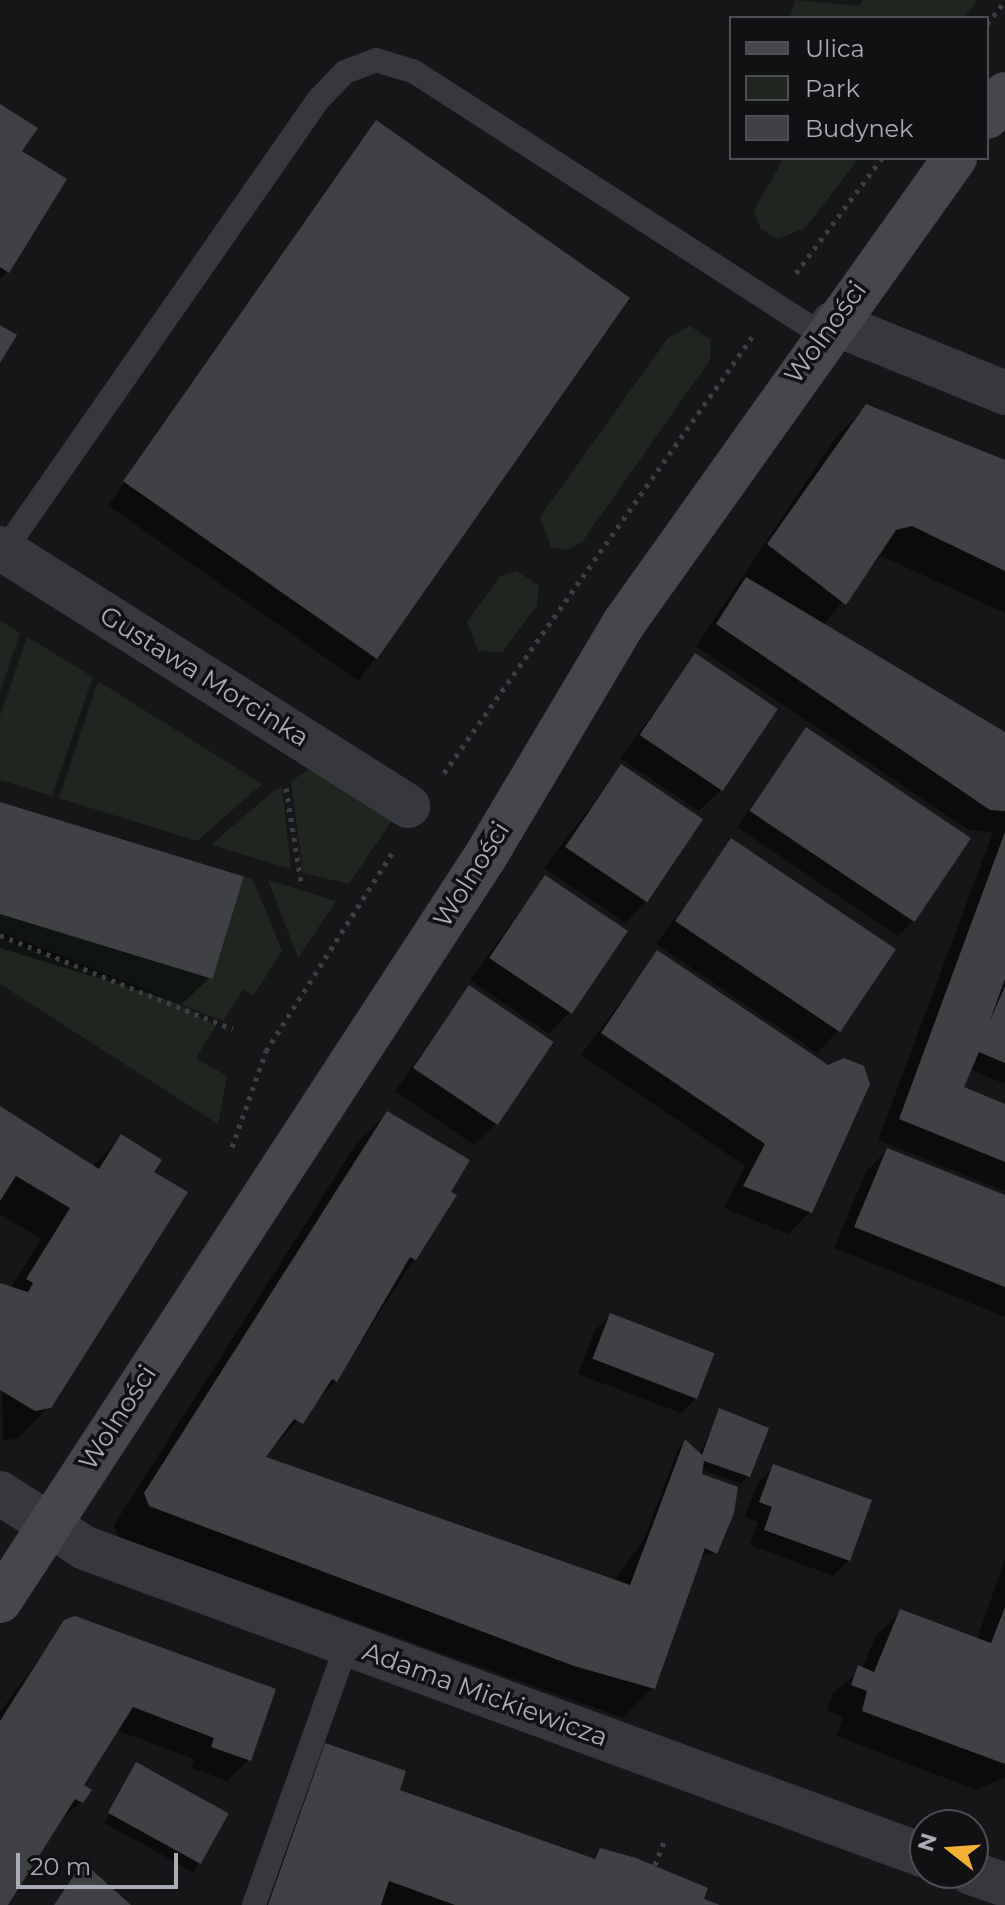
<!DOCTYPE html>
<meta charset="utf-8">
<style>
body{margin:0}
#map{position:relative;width:1005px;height:1905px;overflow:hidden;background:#161618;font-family:Montserrat,sans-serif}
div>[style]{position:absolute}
.green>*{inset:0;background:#1e261f}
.shadow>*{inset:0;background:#0007;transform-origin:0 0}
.building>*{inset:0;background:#404145;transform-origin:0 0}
.path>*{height:5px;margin-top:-2.5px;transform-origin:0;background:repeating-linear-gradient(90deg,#3d3f44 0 4px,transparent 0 10px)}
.lane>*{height:24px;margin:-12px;padding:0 12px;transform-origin:12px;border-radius:12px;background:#37383d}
.street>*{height:44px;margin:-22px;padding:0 22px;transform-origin:22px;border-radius:22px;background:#37383d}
.secondary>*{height:44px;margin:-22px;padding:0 22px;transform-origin:22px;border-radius:22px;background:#45474d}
span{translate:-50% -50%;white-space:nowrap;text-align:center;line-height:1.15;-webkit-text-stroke:7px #111113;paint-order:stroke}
.street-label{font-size:26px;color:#a8adb8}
.legend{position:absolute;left:729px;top:16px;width:260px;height:144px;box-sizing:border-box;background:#111113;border:2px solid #4d4f55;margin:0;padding:10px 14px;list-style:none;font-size:24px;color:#a8adb8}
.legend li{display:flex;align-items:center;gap:16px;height:40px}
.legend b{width:40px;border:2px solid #4d4f55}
.north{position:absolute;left:909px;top:1809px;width:80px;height:80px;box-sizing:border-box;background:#111113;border:2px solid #4d4f55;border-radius:50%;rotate:287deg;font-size:22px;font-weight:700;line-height:32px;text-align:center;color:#a8adb8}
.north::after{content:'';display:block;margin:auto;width:28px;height:36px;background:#f2b134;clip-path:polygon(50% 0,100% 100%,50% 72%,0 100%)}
.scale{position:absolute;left:16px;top:1853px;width:162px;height:36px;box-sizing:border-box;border:4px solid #a8adb8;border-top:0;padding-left:10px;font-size:24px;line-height:28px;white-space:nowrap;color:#a8adb8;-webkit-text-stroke:6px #111113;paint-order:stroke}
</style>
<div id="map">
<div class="green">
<div style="clip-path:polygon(795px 0,859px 6px,863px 0,978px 0,964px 18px,790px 18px)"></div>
<div style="clip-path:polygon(784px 158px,859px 158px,805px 228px,778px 239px,760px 228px,754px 210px)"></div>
<div style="clip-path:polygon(690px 326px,711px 340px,710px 360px,582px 542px,567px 550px,551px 547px,540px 517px,668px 338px)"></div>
<div style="clip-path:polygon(517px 571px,539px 586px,537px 606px,502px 652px,478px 651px,467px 622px,500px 576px)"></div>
<div style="clip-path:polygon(0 620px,20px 633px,0 692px)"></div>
<div style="clip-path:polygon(27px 637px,93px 677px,52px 796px,0 780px,0 716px)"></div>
<div style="clip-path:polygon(98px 681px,262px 784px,197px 841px,59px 798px)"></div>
<div style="clip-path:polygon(312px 768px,393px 819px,349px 884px,303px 873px,291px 781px)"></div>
<div style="clip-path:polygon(282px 786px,291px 869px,211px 845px,272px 792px)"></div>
<div style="clip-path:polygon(244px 876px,253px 880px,282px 951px,254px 995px,243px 990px,223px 1021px,0 931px,0 909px,214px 975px)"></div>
<div style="clip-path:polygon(268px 880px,336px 901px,298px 958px)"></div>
<div style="clip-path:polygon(0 938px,178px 1004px,216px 1026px,196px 1058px,227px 1076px,218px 1124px,0 984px)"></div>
</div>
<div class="shadow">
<div style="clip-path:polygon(0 107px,7px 272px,0 279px)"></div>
<div style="left:376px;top:123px;width:306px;height:467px;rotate:35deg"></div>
<div style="clip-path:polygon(867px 406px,1005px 462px,1005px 613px,881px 556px,823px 625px,1005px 733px,1005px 1084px,969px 1069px,962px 1088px,1005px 1106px,1005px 1191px,878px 1140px,993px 832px,968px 830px,696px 646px,836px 437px)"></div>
<div style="clip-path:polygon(696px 655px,721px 790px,699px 811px,620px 758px)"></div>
<div style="clip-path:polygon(806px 730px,914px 920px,898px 936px,737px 827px)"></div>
<div style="clip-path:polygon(621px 766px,646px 901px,625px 923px,544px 868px)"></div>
<div style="clip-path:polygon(0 805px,213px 974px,182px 1004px,0 948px)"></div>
<div style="clip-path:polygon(732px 841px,838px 1031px,817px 1053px,656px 944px)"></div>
<div style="clip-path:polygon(545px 877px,570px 1012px,549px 1034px,470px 980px)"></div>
<div style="clip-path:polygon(657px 953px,820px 1063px,862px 1068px,810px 1212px,789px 1234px,724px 1208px,745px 1166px,581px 1055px)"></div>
<div style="clip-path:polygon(469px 987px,496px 1123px,474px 1145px,395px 1091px)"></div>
<div style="clip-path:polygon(0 1108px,92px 1167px,121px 1137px,49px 1407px,18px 1438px,3px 1441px,0 1286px,9px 1291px,41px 1239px,0 1214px)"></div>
<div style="clip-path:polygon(387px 1114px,414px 1259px,336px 1381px,263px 1458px,614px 1581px,644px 1539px,678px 1449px,685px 1442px,699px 1455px,720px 1411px,748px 1476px,741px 1484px,701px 1469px,716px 1553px,700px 1557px,653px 1688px,623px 1718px,118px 1537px,114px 1525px,356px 1144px)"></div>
<div style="clip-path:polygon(887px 1150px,1005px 1197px,1005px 1317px,834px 1248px,866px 1172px)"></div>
<div style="clip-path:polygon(611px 1315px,697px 1398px,681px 1413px,578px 1374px,595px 1330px)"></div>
<div style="clip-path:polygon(774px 1467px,849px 1560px,833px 1576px,750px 1545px,758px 1522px,745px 1517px,758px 1482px)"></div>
<div style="clip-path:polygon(1005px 1559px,1005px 1777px,976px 1790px,837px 1736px,843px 1717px,827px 1711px,833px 1693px,862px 1669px,875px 1637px,901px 1611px,977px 1639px)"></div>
<div style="clip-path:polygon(65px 1622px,249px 1760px,227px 1781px,191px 1768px,194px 1759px,116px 1730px,81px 1786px,82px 1802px,58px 1822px,0 1905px,0 1712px)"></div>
<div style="clip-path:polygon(326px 1745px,397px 1791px,591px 1860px,601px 1850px,715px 1905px,256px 1905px,304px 1767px)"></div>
<div style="left:136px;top:1765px;width:102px;height:66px;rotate:29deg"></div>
</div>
<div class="building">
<div style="clip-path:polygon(0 104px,38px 128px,22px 151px,67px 179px,9px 273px,0 267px)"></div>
<div style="left:376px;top:120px;width:310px;height:441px;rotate:35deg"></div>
<div style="clip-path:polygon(0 325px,17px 335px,0 363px)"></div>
<div style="clip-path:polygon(866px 404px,1005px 460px,1005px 571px,912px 526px,896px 530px,846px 605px,767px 544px)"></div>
<div style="clip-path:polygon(746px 577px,1005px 732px,1005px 811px,990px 810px,716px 624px)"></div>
<div style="left:695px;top:653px;width:100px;height:99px;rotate:34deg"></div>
<div style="left:806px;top:727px;width:199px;height:101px;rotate:34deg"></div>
<div style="left:621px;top:764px;width:99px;height:100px;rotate:34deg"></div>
<div style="left:0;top:802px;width:255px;height:107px;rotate:17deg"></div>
<div style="clip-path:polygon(1005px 832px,1005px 979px,989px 1023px,1005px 986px,1005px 1063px,979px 1052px,964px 1087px,1005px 1104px,1005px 1162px,899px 1119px)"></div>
<div style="left:731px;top:838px;width:199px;height:100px;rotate:34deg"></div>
<div style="left:545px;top:875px;width:100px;height:100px;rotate:34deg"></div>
<div style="clip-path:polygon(657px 950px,828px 1065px,844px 1058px,864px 1066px,870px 1084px,812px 1213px,743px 1186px,765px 1144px,601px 1033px)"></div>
<div style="left:469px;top:985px;width:102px;height:100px;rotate:34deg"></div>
<div style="clip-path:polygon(0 1106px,99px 1169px,121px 1134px,162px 1160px,154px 1172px,188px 1192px,51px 1408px,35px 1411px,0 1390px,0 1283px,28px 1292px,33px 1283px,26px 1279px,70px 1208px,16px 1176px,0 1201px)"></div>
<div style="clip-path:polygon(387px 1111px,470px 1160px,451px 1192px,457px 1195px,416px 1260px,410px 1257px,337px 1382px,332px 1379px,303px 1424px,294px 1419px,266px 1457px,630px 1585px,685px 1439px,702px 1455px,719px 1408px,769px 1428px,750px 1477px,704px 1461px,702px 1474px,738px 1487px,734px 1513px,717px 1554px,705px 1548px,655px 1689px,574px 1666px,149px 1506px,144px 1493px)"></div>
<div style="clip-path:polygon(887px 1148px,1005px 1195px,1005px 1287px,854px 1227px)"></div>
<div style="left:610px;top:1313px;width:112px;height:49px;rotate:21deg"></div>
<div style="clip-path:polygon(773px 1464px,872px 1500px,850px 1561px,764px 1530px,772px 1507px,759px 1502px)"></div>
<div style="clip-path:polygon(1005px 1607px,1005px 1764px,862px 1711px,867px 1691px,851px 1685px,858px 1665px,874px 1672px,900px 1609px,991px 1643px)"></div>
<div style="clip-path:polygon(75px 1616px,276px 1689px,251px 1761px,211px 1747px,214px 1738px,133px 1707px,84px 1785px,92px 1790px,83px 1803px,75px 1799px,8px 1905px,0 1905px,0 1721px,64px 1620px)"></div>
<div style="clip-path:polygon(325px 1743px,406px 1771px,400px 1790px,595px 1859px,600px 1848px,636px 1858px,708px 1888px,704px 1899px,720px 1905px,455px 1905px,389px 1881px,381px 1905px,268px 1905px)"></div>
<div style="left:136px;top:1762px;width:106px;height:58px;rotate:29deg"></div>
<div style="clip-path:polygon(83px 1862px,131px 1905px,54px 1905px)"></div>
</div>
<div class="path">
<div style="left:987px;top:24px;width:29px;rotate:-52deg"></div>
<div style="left:796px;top:273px;width:144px;rotate:-53.2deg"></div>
<div style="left:444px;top:773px;width:534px;rotate:-54.76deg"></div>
<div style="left:286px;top:788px;width:95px;rotate:80.9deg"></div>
<div style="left:0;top:935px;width:251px;rotate:22deg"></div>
<div style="left:232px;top:1147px;width:102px;rotate:-70.5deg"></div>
<div style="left:266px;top:1051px;width:236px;rotate:-57.5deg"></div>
<div style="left:655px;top:1865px;width:28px;rotate:-69deg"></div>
</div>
<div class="lane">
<div style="left:4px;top:551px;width:550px;rotate:-55.15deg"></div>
<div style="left:318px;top:100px;width:39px;rotate:-46deg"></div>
<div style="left:345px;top:72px;width:33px;rotate:-21deg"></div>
<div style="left:376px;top:60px;width:39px;rotate:17deg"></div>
<div style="left:413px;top:71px;width:489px;rotate:32.8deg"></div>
<div style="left:254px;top:1905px;width:277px;rotate:-70.4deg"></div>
</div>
<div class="street">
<div style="left:833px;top:323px;width:186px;rotate:22.1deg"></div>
<div style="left:0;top:548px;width:483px;rotate:32.3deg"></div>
<div style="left:0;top:1493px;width:101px;rotate:32.9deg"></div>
<div style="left:85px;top:1548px;width:895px;rotate:20.14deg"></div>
<div style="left:971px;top:1873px;width:36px;rotate:19deg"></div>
</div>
<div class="secondary">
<div style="left:987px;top:117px;width:29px;rotate:-52deg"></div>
<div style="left:0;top:1601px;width:888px;rotate:-56.9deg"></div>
<div style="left:485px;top:857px;width:272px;rotate:-59.3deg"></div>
<div style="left:624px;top:623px;width:571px;rotate:-54.56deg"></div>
</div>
<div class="street-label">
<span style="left:826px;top:333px;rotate:-54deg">Wolności</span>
<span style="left:204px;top:677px;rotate:32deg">Gustawa Morcinka</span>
<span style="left:472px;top:875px;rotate:-58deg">Wolności</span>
<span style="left:118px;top:1418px;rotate:-57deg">Wolności</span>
<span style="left:485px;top:1695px;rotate:20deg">Adama Mickiewicza</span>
</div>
<ul class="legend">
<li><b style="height:10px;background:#45474d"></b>Ulica</li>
<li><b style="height:22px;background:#1e261f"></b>Park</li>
<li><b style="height:22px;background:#404145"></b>Budynek</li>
</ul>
<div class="north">N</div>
<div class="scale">20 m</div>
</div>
